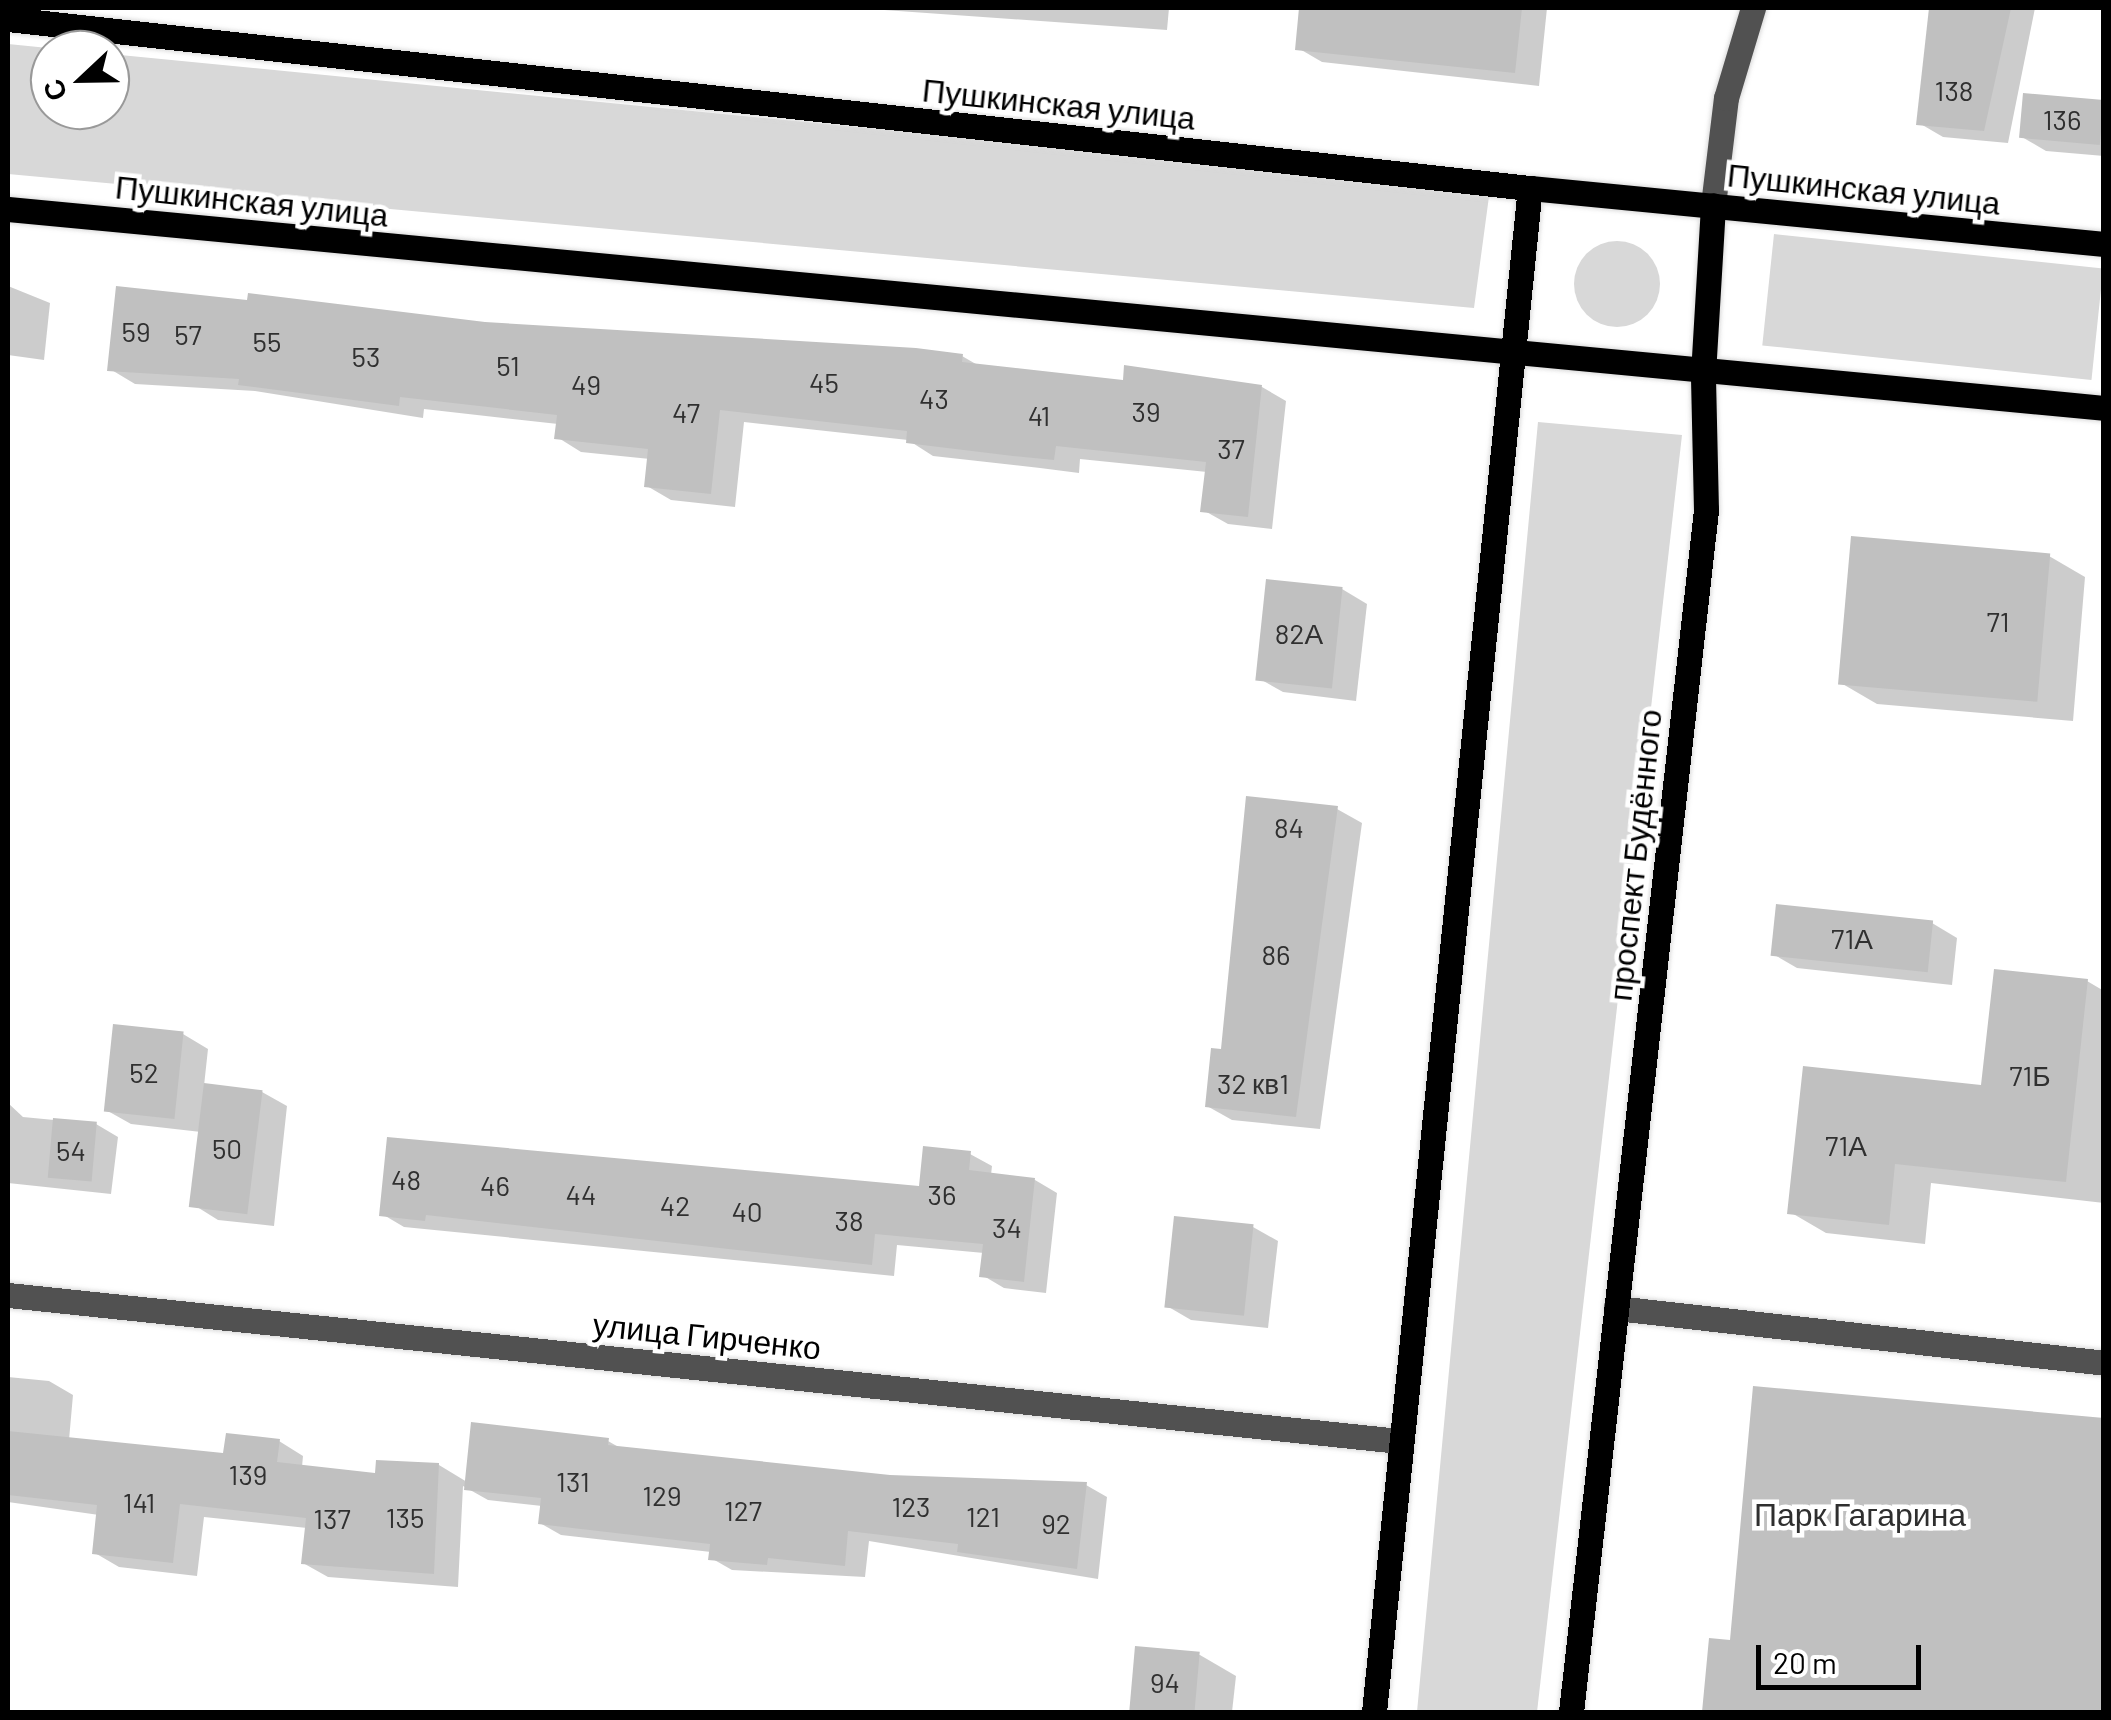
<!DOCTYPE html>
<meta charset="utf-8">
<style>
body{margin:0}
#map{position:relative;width:2111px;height:1720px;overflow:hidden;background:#fff;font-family:Barlow,sans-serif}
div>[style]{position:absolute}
.green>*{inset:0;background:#d8d8d8;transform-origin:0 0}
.round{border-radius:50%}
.shadow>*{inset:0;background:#0003}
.building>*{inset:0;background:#c0c0c0;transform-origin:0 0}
.roads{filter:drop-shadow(0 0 2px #dbdbdb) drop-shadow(0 0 2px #dbdbdb)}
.minor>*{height:25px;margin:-12.5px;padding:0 12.5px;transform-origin:12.5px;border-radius:12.5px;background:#515151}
.major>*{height:25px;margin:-12.5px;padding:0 12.5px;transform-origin:12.5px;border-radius:12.5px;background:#000}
span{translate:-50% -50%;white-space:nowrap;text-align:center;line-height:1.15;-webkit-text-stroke:9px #fff;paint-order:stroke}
.number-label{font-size:28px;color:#303030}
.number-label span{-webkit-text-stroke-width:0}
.street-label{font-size:32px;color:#000}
.park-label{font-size:32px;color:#2f2f2f}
.frame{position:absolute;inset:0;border:10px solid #000;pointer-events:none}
.north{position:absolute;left:30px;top:30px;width:100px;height:100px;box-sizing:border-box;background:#fff;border:2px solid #999;border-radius:50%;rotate:248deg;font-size:28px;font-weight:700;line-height:40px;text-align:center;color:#000}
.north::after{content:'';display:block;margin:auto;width:35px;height:45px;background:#000;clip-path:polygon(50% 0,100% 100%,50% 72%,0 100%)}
.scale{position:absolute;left:1756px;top:1645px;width:165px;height:45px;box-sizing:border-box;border:5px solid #000;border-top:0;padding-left:12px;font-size:30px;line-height:35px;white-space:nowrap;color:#000;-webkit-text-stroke:8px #fff;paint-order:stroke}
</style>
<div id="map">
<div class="green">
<div style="clip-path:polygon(8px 44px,68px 50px,50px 50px,50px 110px,110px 110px,110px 54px,1490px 189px,1474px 308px,8px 174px)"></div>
<div style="left:1774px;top:234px;width:331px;height:112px;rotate:6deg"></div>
<div class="round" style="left:1574px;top:241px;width:86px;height:86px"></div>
<div style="clip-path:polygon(1538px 422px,1682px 435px,1537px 1712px,1417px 1712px)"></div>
</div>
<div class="shadow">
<div style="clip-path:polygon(856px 8px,1169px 8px,1167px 30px)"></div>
<div style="clip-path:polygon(1302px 8px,1547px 8px,1539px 86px,1322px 62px,1298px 48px)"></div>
<div style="clip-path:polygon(1932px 8px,2035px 8px,2008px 143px,1943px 137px,1919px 123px)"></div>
<div style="clip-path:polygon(2104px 102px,2104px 156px,2046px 151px,2022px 137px)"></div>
<div style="clip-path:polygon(8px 286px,50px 303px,44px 360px,8px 355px)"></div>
<div style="clip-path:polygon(485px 324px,962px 356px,981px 367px,1125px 382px,1262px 387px,1286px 401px,1272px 529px,1228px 524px,1203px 510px,1207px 472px,1080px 459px,1079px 473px,1040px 468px,933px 456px,908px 440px,744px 422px,735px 507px,671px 500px,647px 486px,650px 459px,581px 452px,557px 437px,558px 424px,424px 409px,423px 418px,255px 391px,135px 384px,110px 369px)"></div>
<div style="clip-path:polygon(2049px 556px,2085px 577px,2073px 721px,1877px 704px,1841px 683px)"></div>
<div style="clip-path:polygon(1342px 589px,1367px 604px,1356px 701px,1283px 692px,1258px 678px)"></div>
<div style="clip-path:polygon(1337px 809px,1362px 823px,1320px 1129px,1232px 1120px,1207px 1106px,1223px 1052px)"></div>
<div style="clip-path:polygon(1932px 923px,1957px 938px,1952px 985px,1797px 968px,1773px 954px)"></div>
<div style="clip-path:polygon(2087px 981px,2104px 991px,2104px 1203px,1931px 1183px,1925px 1244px,1826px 1233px,1790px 1212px,1984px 1088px)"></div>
<div style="clip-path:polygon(183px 1034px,208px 1049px,204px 1086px,262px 1092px,287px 1106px,274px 1226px,218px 1220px,194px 1205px,201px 1132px,131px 1124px,106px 1110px)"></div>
<div style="clip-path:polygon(8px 1103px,23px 1117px,96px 1124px,118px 1137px,111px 1194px,8px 1183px)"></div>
<div style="clip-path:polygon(970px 1154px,992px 1166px,991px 1175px,1035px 1180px,1057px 1193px,1046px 1293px,1004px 1288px,982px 1275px,984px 1253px,897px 1245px,894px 1276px,404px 1227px,382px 1214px,921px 1188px)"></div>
<div style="clip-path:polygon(1253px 1227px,1278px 1241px,1268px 1328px,1191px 1320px,1167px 1306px)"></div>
<div style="clip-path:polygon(8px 1377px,49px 1381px,73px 1395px,69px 1440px,226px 1456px,279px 1441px,303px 1456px,302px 1467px,377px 1476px,439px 1465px,467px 1482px,608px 1441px,622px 1449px,889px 1478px,1086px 1485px,1107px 1497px,1098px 1579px,869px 1541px,865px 1577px,732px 1570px,711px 1558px,711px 1552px,561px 1535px,540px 1523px,542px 1506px,488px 1500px,463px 1486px,458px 1587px,328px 1577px,303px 1563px,307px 1528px,204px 1517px,197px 1576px,119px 1567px,95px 1553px,99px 1515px,8px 1502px)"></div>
<div style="clip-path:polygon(2104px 1421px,2104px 1712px,1704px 1712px,1711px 1640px,1732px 1642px)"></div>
<div style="clip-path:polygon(1137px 1649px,1200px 1655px,1236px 1676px,1232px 1712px,1131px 1712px)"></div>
</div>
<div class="building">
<div style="clip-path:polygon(1299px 8px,1522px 8px,1515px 73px,1295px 50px)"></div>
<div style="clip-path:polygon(1929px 8px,2011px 8px,1984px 131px,1916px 125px)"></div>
<div style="left:2023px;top:93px;width:81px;height:45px;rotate:5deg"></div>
<div style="clip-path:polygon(116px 286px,247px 300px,248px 293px,485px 322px,916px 348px,963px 354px,962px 362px,1123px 380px,1124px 365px,1262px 385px,1248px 517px,1200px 512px,1206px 462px,1056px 446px,1054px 460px,1013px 456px,906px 443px,907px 431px,720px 410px,711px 494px,644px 487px,648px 449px,554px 439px,557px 415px,400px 397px,399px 406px,238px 385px,239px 379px,107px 371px)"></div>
<div style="left:1851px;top:536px;width:200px;height:149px;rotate:5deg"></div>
<div style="left:1266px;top:579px;width:77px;height:102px;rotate:6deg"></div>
<div style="clip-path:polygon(1246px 796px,1338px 806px,1296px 1117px,1205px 1107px,1211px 1048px,1221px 1049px)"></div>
<div style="left:1776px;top:904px;width:158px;height:52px;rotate:6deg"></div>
<div style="clip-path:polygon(1994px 969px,2088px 979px,2066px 1182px,1895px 1164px,1889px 1225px,1787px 1214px,1803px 1066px,1981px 1085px)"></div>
<div style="left:113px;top:1024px;width:71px;height:88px;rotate:6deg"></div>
<div style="left:204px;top:1083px;width:59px;height:125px;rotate:7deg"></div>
<div style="left:53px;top:1118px;width:44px;height:60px;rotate:5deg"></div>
<div style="clip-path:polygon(387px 1137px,919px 1186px,923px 1146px,971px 1151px,969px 1170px,1035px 1178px,1024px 1282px,979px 1277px,983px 1244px,875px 1234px,872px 1265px,426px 1215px,425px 1221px,379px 1216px)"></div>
<div style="left:1174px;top:1216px;width:80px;height:92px;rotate:6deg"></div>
<div style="clip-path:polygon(1753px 1386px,2104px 1418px,2104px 1712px,1702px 1712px,1709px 1638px,1730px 1640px)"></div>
<div style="clip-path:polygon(471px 1422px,609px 1438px,608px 1445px,890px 1475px,1087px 1482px,1077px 1569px,957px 1552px,958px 1544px,848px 1531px,845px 1566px,768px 1558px,767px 1565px,708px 1560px,710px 1544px,538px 1524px,541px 1498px,464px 1490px)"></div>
<div style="clip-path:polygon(8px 1431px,223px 1453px,226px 1433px,280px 1439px,277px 1462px,375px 1473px,376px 1460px,439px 1463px,434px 1574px,301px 1564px,306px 1518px,180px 1504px,173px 1563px,92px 1554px,97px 1505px,8px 1495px)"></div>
<div style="left:1135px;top:1646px;width:65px;height:66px;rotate:5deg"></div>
</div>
<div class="roads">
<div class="minor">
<div style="left:1713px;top:205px;width:108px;rotate:-83.1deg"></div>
<div style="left:1726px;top:98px;width:94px;rotate:-73.3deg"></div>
<div style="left:8px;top:1295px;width:1400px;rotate:5.99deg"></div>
<div style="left:1616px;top:1308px;width:491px;rotate:6.4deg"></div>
</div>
<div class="major">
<div style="left:8px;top:19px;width:1531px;rotate:6.34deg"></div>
<div style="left:1530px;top:188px;width:577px;rotate:5.57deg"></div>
<div style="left:8px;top:209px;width:2105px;rotate:5.42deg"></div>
<div style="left:1374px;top:1712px;width:1532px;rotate:-84.16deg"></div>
<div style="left:1571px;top:1712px;width:1210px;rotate:-83.59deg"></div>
<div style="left:1706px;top:510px;width:136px;rotate:-91.3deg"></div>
<div style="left:1703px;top:374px;width:169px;rotate:-86.6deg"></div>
</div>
</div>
<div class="number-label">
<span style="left:1954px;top:90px">138</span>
<span style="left:2062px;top:119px">136</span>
<span style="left:136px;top:331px">59</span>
<span style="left:188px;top:334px">57</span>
<span style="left:267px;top:341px">55</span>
<span style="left:366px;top:356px">53</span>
<span style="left:508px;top:365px">51</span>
<span style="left:824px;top:382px">45</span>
<span style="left:586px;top:384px">49</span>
<span style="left:934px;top:398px">43</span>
<span style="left:1146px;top:411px">39</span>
<span style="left:686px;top:412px">47</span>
<span style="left:1039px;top:415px">41</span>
<span style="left:1231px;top:448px">37</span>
<span style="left:1998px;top:621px">71</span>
<span style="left:1299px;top:633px">82А</span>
<span style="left:1289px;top:827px">84</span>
<span style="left:1852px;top:938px">71А</span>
<span style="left:1276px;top:954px">86</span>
<span style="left:144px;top:1072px">52</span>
<span style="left:2030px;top:1075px">71Б</span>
<span style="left:1253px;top:1083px">32 кв1</span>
<span style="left:1846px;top:1145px">71А</span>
<span style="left:227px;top:1148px">50</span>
<span style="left:71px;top:1150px">54</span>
<span style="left:406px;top:1179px">48</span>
<span style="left:495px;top:1185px">46</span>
<span style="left:581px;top:1194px">44</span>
<span style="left:942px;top:1194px">36</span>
<span style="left:675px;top:1205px">42</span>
<span style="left:747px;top:1211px">40</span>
<span style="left:849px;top:1220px">38</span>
<span style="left:1007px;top:1227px">34</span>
<span style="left:248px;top:1474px">139</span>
<span style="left:573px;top:1481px">131</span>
<span style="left:662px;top:1495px">129</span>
<span style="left:139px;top:1502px">141</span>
<span style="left:911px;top:1506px">123</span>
<span style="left:743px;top:1510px">127</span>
<span style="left:983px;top:1516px">121</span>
<span style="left:405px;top:1517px">135</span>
<span style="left:332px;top:1518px">137</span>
<span style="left:1056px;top:1523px">92</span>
<span style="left:1165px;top:1682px">94</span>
</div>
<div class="street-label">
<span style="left:1059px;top:103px;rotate:6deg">Пушкинская улица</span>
<span style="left:1864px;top:188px;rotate:6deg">Пушкинская улица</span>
<span style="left:252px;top:200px;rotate:6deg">Пушкинская улица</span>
<span style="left:1634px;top:855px;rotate:-84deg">проспект Будённого</span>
<span style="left:707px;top:1335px;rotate:6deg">улица Гирченко</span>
</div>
<div class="park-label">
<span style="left:1860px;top:1513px">Парк Гагарина</span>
</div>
<div class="frame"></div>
<div class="north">С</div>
<div class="scale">20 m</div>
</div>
